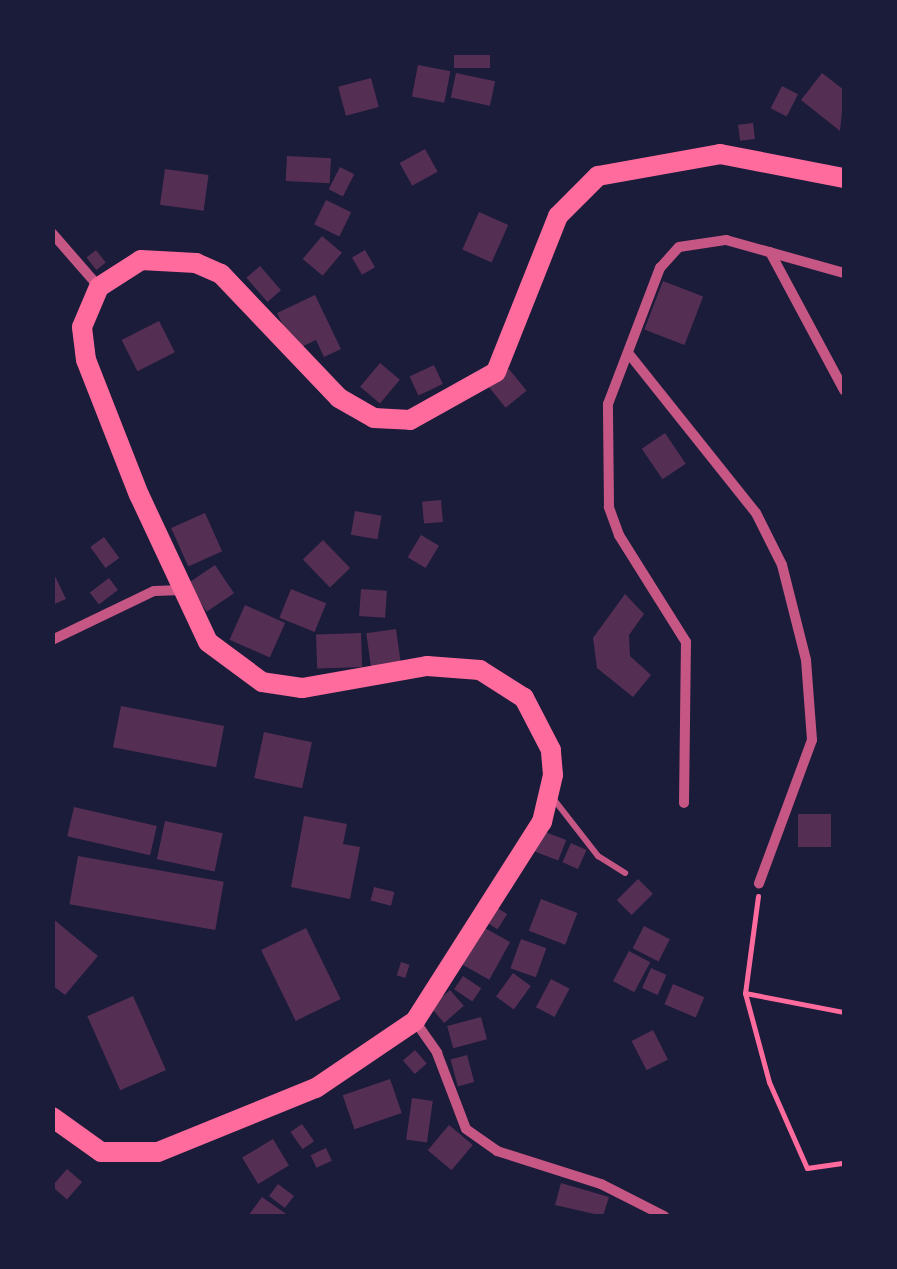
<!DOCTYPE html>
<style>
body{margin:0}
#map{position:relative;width:897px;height:1269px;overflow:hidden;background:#1b1b3a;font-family:"DM Sans",sans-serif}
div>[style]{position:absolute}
.building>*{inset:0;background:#542f53;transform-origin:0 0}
.path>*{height:5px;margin:-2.5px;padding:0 2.5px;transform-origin:2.5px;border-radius:2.5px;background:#ff6b9d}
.service>*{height:6px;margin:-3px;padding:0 3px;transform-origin:3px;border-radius:3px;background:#c65784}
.minor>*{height:10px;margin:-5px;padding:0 5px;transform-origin:5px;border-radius:5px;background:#c65784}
.primary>*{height:20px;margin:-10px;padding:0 10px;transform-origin:10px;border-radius:10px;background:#ff6b9d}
span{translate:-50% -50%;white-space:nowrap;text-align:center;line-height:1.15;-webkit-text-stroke:9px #1b1b3a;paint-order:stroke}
.frame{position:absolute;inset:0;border:55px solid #1b1b3a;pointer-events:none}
</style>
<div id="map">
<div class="building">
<div style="left:454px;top:52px;width:36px;height:16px"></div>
<div style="left:418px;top:65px;width:33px;height:32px;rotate:11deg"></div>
<div style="left:456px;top:73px;width:40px;height:25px;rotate:12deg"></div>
<div style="clip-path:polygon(822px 73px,844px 90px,840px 131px,801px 100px)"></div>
<div style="left:371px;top:78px;width:30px;height:34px;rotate:75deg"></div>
<div style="left:782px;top:86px;width:18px;height:25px;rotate:27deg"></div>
<div style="left:753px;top:123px;width:16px;height:15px;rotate:83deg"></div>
<div style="left:425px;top:149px;width:26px;height:29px;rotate:61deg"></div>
<div style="left:287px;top:156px;width:44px;height:25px;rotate:3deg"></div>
<div style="left:340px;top:167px;width:16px;height:25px;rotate:27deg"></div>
<div style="left:165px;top:169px;width:44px;height:36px;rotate:8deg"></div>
<div style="left:326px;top:200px;width:28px;height:27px;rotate:26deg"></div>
<div style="left:479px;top:212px;width:32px;height:41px;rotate:24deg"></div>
<div style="left:322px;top:236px;width:26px;height:30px;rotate:40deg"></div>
<div style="left:96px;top:250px;width:16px;height:12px;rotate:52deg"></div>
<div style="left:365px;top:250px;width:20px;height:15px;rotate:60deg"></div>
<div style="left:260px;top:266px;width:32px;height:18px;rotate:49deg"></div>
<div style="left:663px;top:281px;width:43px;height:52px;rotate:21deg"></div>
<div style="clip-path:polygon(315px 295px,341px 349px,324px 357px,316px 340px,295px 350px,277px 313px)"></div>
<div style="left:159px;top:321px;width:35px;height:42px;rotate:63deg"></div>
<div style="left:380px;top:363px;width:26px;height:31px;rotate:40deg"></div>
<div style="left:434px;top:365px;width:21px;height:27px;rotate:65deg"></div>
<div style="left:509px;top:369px;width:28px;height:27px;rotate:51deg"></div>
<div style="left:665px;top:433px;width:37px;height:28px;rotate:56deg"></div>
<div style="left:441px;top:500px;width:22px;height:19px;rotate:85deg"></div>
<div style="left:355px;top:511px;width:27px;height:24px;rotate:10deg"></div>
<div style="left:205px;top:513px;width:42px;height:37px;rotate:66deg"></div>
<div style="left:421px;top:535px;width:21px;height:26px;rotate:31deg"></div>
<div style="left:104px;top:537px;width:26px;height:17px;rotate:54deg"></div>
<div style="left:323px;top:540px;width:39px;height:28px;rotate:46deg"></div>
<div style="left:215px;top:565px;width:34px;height:33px;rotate:56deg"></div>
<div style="clip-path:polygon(52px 570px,66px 599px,52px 605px)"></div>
<div style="left:109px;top:578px;width:15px;height:24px;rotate:53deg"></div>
<div style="left:291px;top:589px;width:38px;height:31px;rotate:22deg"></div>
<div style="left:361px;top:589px;width:26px;height:27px;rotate:4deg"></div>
<div style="clip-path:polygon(625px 594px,644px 614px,629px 635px,630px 656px,651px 675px,633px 697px,597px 668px,593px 638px)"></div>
<div style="left:245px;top:605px;width:44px;height:38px;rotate:24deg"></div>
<div style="left:396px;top:629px;width:34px;height:30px;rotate:82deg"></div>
<div style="left:361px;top:633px;width:34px;height:45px;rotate:88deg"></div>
<div style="left:121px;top:706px;width:105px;height:42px;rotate:11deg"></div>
<div style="left:264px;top:732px;width:49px;height:47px;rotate:12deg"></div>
<div style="left:74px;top:807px;width:85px;height:30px;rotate:13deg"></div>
<div style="left:798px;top:814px;width:33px;height:33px"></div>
<div style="clip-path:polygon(304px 816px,347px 824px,343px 844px,360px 847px,350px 899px,291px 887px)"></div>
<div style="left:165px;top:821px;width:59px;height:39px;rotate:12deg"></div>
<div style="left:540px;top:830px;width:28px;height:22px;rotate:21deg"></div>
<div style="left:571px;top:843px;width:17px;height:21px;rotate:24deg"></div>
<div style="left:78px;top:856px;width:148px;height:49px;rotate:10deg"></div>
<div style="left:638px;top:879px;width:21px;height:30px;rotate:45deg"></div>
<div style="left:374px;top:887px;width:21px;height:14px;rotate:14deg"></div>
<div style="left:541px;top:899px;width:39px;height:34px;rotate:21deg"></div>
<div style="left:491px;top:904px;width:19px;height:18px;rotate:32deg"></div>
<div style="clip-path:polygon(52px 918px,98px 956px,65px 995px,52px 985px)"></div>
<div style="left:644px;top:926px;width:29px;height:25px;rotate:27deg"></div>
<div style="left:483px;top:927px;width:31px;height:43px;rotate:29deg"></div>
<div style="left:306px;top:928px;width:79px;height:50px;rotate:64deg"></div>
<div style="left:521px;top:939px;width:27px;height:31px;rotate:20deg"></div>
<div style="left:629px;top:951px;width:24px;height:34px;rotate:28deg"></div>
<div style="left:401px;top:962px;width:9px;height:14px;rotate:18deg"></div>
<div style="left:651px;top:968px;width:17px;height:22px;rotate:24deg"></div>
<div style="left:513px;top:973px;width:22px;height:29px;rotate:36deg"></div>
<div style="left:463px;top:976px;width:22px;height:16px;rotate:34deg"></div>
<div style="left:551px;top:979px;width:21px;height:32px;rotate:28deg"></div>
<div style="left:673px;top:984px;width:34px;height:22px;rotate:23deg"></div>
<div style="left:450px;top:990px;width:21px;height:26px;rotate:49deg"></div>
<div style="left:133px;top:996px;width:81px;height:50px;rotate:66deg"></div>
<div style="left:481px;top:1017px;width:23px;height:35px;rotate:75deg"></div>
<div style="left:653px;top:1030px;width:33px;height:24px;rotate:63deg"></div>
<div style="left:415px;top:1050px;width:18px;height:16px;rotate:49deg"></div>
<div style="left:467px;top:1055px;width:28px;height:17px;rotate:75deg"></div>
<div style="left:390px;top:1079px;width:36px;height:50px;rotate:71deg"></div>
<div style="left:412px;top:1098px;width:21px;height:42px;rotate:8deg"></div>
<div style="left:302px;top:1124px;width:21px;height:14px;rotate:55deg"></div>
<div style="left:449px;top:1125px;width:31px;height:33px;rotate:40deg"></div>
<div style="left:273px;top:1139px;width:31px;height:36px;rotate:59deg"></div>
<div style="left:326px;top:1148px;width:14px;height:17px;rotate:65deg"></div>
<div style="left:67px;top:1169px;width:20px;height:23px;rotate:41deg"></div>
<div style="clip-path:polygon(561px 1183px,609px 1197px,603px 1216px,555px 1205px)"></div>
<div style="left:278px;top:1184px;width:20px;height:15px;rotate:37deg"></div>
<div style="clip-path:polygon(262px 1197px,289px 1216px,248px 1216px)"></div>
</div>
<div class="path">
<div style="left:758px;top:896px;width:98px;rotate:97.6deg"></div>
<div style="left:745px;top:993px;width:92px;rotate:74.9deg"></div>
<div style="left:769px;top:1082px;width:94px;rotate:66.2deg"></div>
<div style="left:807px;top:1168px;width:37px;rotate:-8deg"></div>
<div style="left:745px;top:993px;width:101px;rotate:10.9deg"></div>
</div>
<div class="service">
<div style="left:552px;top:797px;width:75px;rotate:52.1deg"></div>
<div style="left:598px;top:856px;width:32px;rotate:32deg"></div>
</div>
<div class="minor">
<div style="left:52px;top:233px;width:72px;rotate:49deg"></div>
<div style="left:770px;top:252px;width:157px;rotate:61.8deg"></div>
<div style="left:629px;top:354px;width:203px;rotate:51.4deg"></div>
<div style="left:756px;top:513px;width:58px;rotate:63.4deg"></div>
<div style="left:782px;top:565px;width:98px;rotate:75.8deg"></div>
<div style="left:806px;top:660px;width:80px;rotate:85.7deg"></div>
<div style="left:812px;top:740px;width:153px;rotate:110.3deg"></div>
<div style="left:52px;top:640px;width:113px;rotate:-25.7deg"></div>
<div style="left:154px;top:591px;width:29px;rotate:-2deg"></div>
<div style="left:684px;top:803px;width:161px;rotate:-89.3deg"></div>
<div style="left:686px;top:642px;width:126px;rotate:-122.1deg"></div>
<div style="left:619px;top:535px;width:30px;rotate:-110deg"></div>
<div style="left:609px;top:507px;width:103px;rotate:-90.6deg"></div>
<div style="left:608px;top:404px;width:146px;rotate:-69.1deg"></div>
<div style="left:660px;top:268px;width:28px;rotate:-48deg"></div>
<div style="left:679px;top:247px;width:48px;rotate:-8.5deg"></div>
<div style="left:726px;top:240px;width:123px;rotate:15.6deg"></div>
<div style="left:415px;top:1021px;width:39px;rotate:55deg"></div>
<div style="left:437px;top:1053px;width:81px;rotate:69.1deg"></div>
<div style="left:466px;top:1129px;width:38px;rotate:35deg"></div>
<div style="left:497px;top:1151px;width:109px;rotate:17.6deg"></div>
<div style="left:601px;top:1184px;width:71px;rotate:26.9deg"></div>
</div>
<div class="primary">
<div style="left:52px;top:1117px;width:60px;rotate:35.5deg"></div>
<div style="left:101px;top:1152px;width:57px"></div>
<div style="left:158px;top:1152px;width:170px;rotate:-22.1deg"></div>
<div style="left:316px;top:1088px;width:120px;rotate:-34.1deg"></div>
<div style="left:415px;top:1021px;width:236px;rotate:-57.5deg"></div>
<div style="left:542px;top:822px;width:48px;rotate:-76.8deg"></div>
<div style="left:553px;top:775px;width:25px;rotate:-95deg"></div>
<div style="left:551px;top:750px;width:59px;rotate:-117.4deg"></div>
<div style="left:524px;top:698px;width:52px;rotate:-147.5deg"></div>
<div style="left:480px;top:670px;width:53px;rotate:-175.7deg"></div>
<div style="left:427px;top:666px;width:127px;rotate:170deg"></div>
<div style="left:302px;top:688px;width:40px;rotate:-171.5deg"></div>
<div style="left:262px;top:682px;width:67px;rotate:-143.5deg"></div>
<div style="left:208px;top:642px;width:162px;rotate:-115.1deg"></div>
<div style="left:139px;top:495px;width:145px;rotate:-111.4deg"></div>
<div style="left:86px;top:360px;width:33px;rotate:-97deg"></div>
<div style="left:82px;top:327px;width:43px;rotate:-67deg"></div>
<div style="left:99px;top:287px;width:50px;rotate:-32.7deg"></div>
<div style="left:141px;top:260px;width:55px;rotate:3.1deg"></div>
<div style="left:196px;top:263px;width:27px;rotate:24deg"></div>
<div style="left:221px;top:274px;width:171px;rotate:46.4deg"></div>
<div style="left:339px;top:398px;width:40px;rotate:29.7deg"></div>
<div style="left:374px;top:418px;width:36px;rotate:3deg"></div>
<div style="left:410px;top:420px;width:98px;rotate:-29.2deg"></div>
<div style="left:496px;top:372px;width:168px;rotate:-68.3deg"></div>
<div style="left:558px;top:216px;width:57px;rotate:-45deg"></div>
<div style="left:598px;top:176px;width:124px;rotate:-10.2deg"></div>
<div style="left:720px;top:154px;width:126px;rotate:11deg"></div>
</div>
<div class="frame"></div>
</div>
